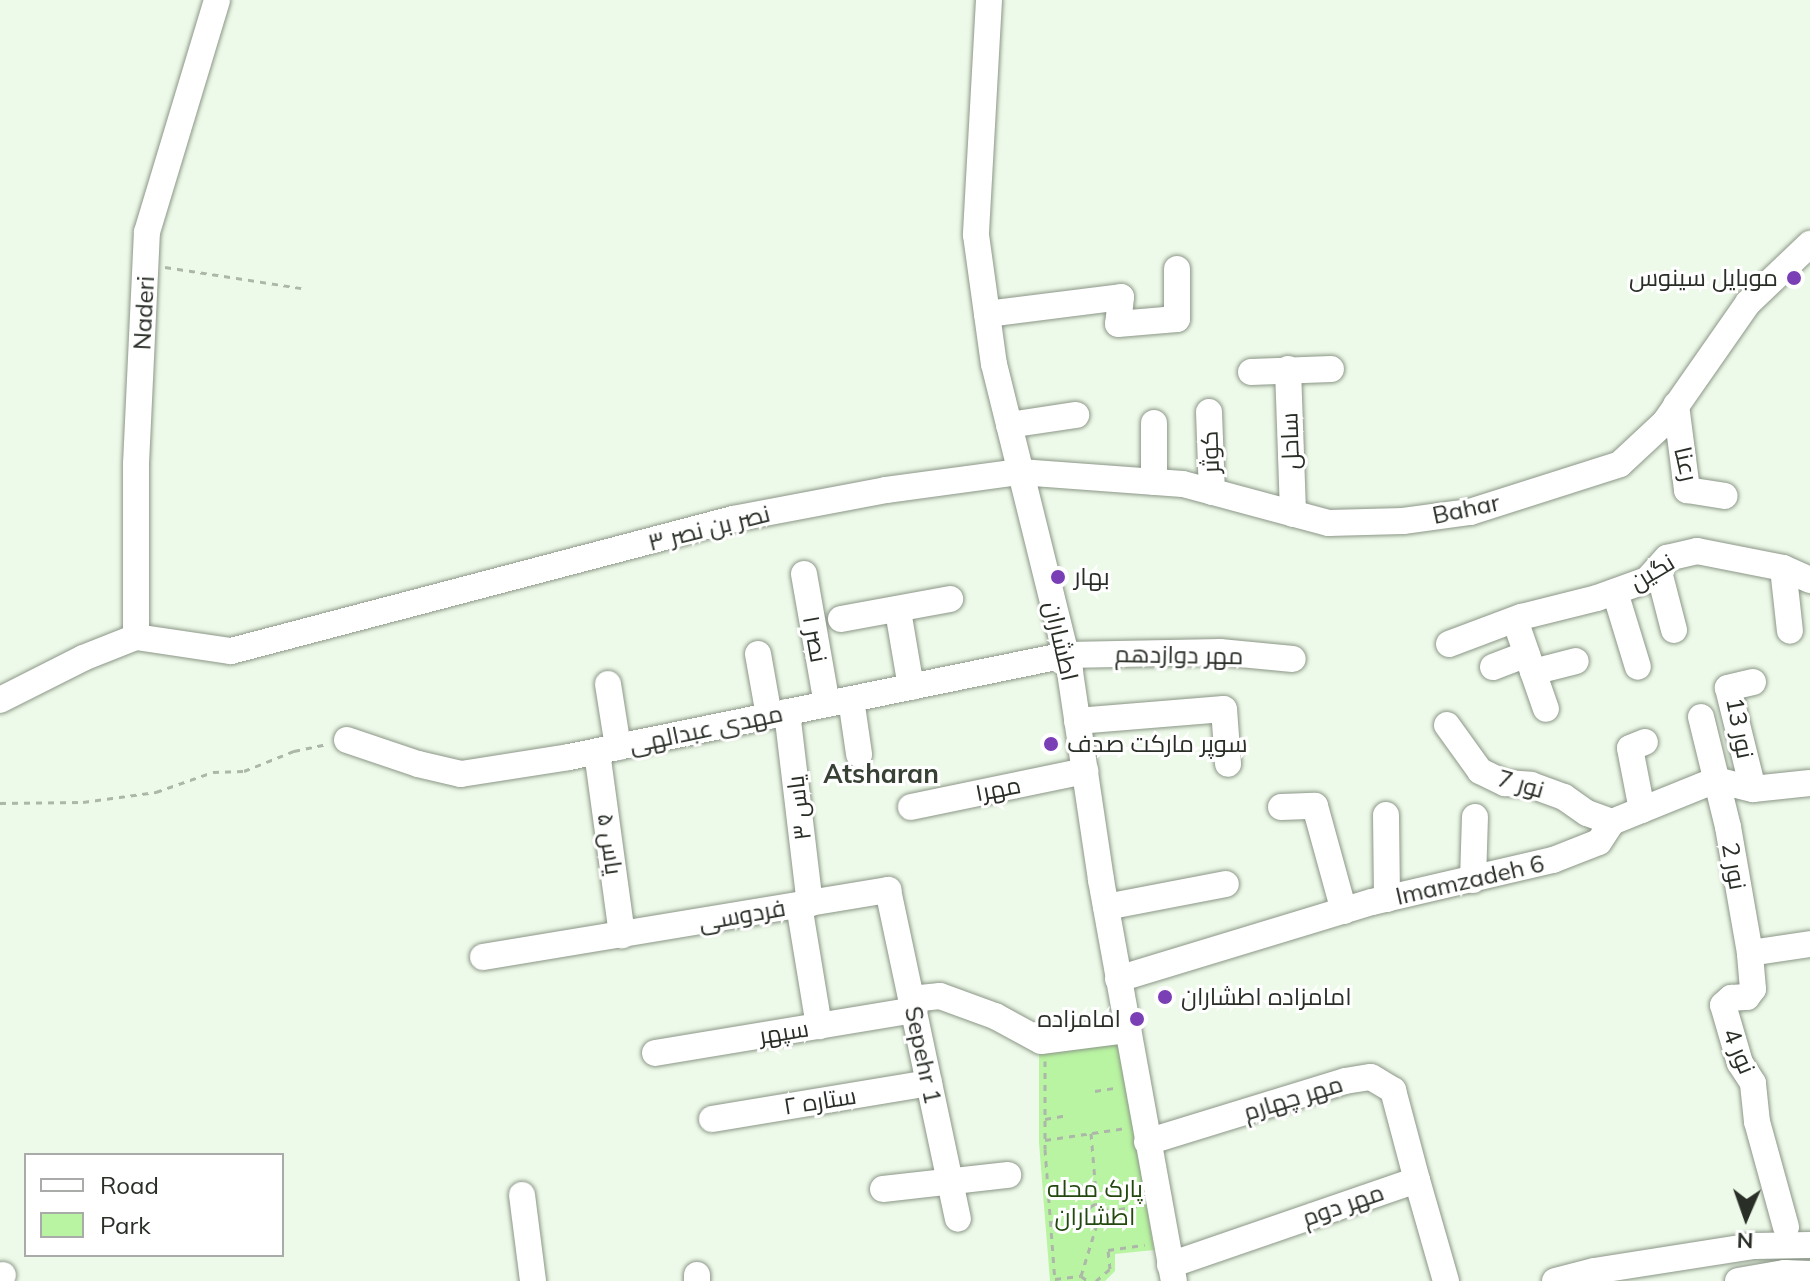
<!DOCTYPE html>
<meta charset="utf-8">
<style>
body{margin:0}
#map{position:relative;width:1810px;height:1281px;overflow:hidden;background:#eefae9;font-family:Mulish,Cairo,sans-serif}
div>[style]{position:absolute}
.green>*{inset:0;background:#b9f4a2}
.path>*{height:3px;margin-top:-1.5px;transform-origin:0;background:repeating-linear-gradient(90deg,#adb7a9 0 6px,transparent 0 12px)}
.path>.ring{margin:-1.5px;padding:0;box-sizing:content-box;background:none;border:3px solid #adb7a9;border-radius:50%}
.roads{filter:drop-shadow(0 0 2px #8b9687) drop-shadow(0 0 2px #8b9687)}
.minor>*{height:26px;margin:-13px;padding:0 13px;transform-origin:13px;border-radius:13px;background:#fff}
.dots>*{width:22px;height:22px;translate:-50% -50%;box-sizing:border-box;border:4px solid #fff;border-radius:50%}
span{translate:-50% -50%;white-space:nowrap;text-align:center;line-height:1.15;-webkit-text-stroke:6px #fff;paint-order:stroke}
.poi-label{font-size:24px;color:#292e27}
.right{translate:-100% -50%;text-align:right}
.left{translate:0 -50%;text-align:left}
.street-label{font-size:24px;color:#292e27}
.park-label{font-size:24px;color:#234910}
.neighbourhood-label{font-size:26px;color:#374134;font-weight:700}
.legend{position:absolute;left:24px;top:1153px;width:260px;height:104px;box-sizing:border-box;background:#fff;border:2px solid #a9aba9;margin:0;padding:10px 14px;list-style:none;font-size:24px;color:#292e27}
.legend li{display:flex;align-items:center;gap:16px;height:40px}
.legend b{width:40px;border:2px solid #a9aba9}
.north{position:absolute;left:1706px;top:1177px;width:80px;height:80px;-webkit-text-stroke:6px #fff;paint-order:stroke;rotate:182deg;font-size:22px;font-weight:700;line-height:32px;text-align:center;color:#292e27}
.north::after{content:'';display:block;margin:auto;width:28px;height:36px;background:#292e27;clip-path:polygon(50% 0,100% 100%,50% 72%,0 100%)}
</style>
<div id="map">
<div class="green">
<div style="clip-path:polygon(1105px 1037px,1120px 1047px,1154px 1250px,1115px 1254px,1115px 1271px,1105px 1281px,1050px 1281px,1039px 1143px,1039px 1048px)"></div>
</div>
<div class="path">
<div style="left:165px;top:267px;width:138px;rotate:8.8deg"></div>
<div style="left:0;top:803px;width:83px;rotate:-0.7deg"></div>
<div style="left:83px;top:802px;width:74px;rotate:-7.8deg"></div>
<div style="left:156px;top:792px;width:60px;rotate:-19.3deg"></div>
<div style="left:213px;top:772px;width:31px;rotate:-2deg"></div>
<div style="left:244px;top:771px;width:54px;rotate:-21.8deg"></div>
<div style="left:294px;top:751px;width:34px;rotate:-12deg"></div>
<div style="left:1045px;top:1061px;width:88px;rotate:90deg"></div>
<div style="left:1045px;top:1149px;width:132px;rotate:85.7deg"></div>
<div style="left:1095px;top:1091px;width:20px;rotate:-9deg"></div>
<div style="left:1045px;top:1119px;width:23px;rotate:-10deg"></div>
<div style="left:1091px;top:1133px;width:71px;rotate:85.2deg"></div>
<div style="left:1045px;top:1140px;width:82px;rotate:-8.4deg"></div>
<div class="ring" style="left:1087px;top:1204px;width:17px;height:17px"></div>
<div style="left:1107px;top:1211px;width:32px;rotate:-9deg"></div>
<div style="left:1052px;top:1222px;width:36px;rotate:-9deg"></div>
<div style="left:1081px;top:1276px;width:54px;rotate:-72.9deg"></div>
<div style="left:1055px;top:1279px;width:26px;rotate:-7deg"></div>
<div style="left:1081px;top:1276px;width:9px;rotate:36deg"></div>
<div style="left:1096px;top:1281px;width:18px;rotate:-41deg"></div>
<div style="left:1110px;top:1269px;width:19px;rotate:-96deg"></div>
<div style="left:1108px;top:1250px;width:37px;rotate:-8deg"></div>
</div>
<div class="roads">
<div class="minor">
<div style="left:989px;top:0;width:235px;rotate:93.2deg"></div>
<div style="left:976px;top:235px;width:130px;rotate:82.1deg"></div>
<div style="left:994px;top:364px;width:317px;rotate:76.1deg"></div>
<div style="left:1070px;top:672px;width:210px;rotate:81.5deg"></div>
<div style="left:1101px;top:880px;width:408px;rotate:79.7deg"></div>
<div style="left:987px;top:314px;width:135px;rotate:-7.2deg"></div>
<div style="left:1121px;top:297px;width:27px;rotate:96deg"></div>
<div style="left:1118px;top:324px;width:59px;rotate:-4.8deg"></div>
<div style="left:1177px;top:319px;width:50px;rotate:-90deg"></div>
<div style="left:1288px;top:369px;width:145px;rotate:88deg"></div>
<div style="left:1251px;top:372px;width:80px;rotate:-2.1deg"></div>
<div style="left:1676px;top:405px;width:86px;rotate:82.6deg"></div>
<div style="left:1687px;top:490px;width:38px;rotate:9deg"></div>
<div style="left:1209px;top:412px;width:80px;rotate:87.9deg"></div>
<div style="left:1009px;top:425px;width:68px;rotate:-8.5deg"></div>
<div style="left:1154px;top:482px;width:59px;rotate:-90deg"></div>
<div style="left:1658px;top:568px;width:64px;rotate:75.5deg"></div>
<div style="left:1783px;top:568px;width:63px;rotate:83.7deg"></div>
<div style="left:804px;top:574px;width:132px;rotate:80deg"></div>
<div style="left:1615px;top:592px;width:78px;rotate:73deg"></div>
<div style="left:898px;top:611px;width:77px;rotate:80.3deg"></div>
<div style="left:841px;top:619px;width:111px;rotate:-10.4deg"></div>
<div style="left:1515px;top:620px;width:94px;rotate:70.8deg"></div>
<div style="left:136px;top:637px;width:173px;rotate:-90deg"></div>
<div style="left:136px;top:464px;width:232px;rotate:-87.3deg"></div>
<div style="left:147px;top:232px;width:242px;rotate:-73.2deg"></div>
<div style="left:1449px;top:644px;width:77px;rotate:-20.6deg"></div>
<div style="left:1521px;top:617px;width:78px;rotate:-14deg"></div>
<div style="left:1597px;top:598px;width:53px;rotate:-19.8deg"></div>
<div style="left:1647px;top:580px;width:30px;rotate:-48deg"></div>
<div style="left:1667px;top:558px;width:31px;rotate:-13deg"></div>
<div style="left:1697px;top:551px;width:88px;rotate:11.2deg"></div>
<div style="left:1783px;top:568px;width:30px;rotate:24deg"></div>
<div style="left:758px;top:654px;width:63px;rotate:79.9deg"></div>
<div style="left:1493px;top:667px;width:36px;rotate:-21deg"></div>
<div style="left:1533px;top:672px;width:44px;rotate:-14.3deg"></div>
<div style="left:1753px;top:682px;width:26px;rotate:167deg"></div>
<div style="left:1728px;top:688px;width:104px;rotate:76.1deg"></div>
<div style="left:608px;top:684px;width:64px;rotate:81deg"></div>
<div style="left:851px;top:699px;width:56px;rotate:81.7deg"></div>
<div style="left:0;top:700px;width:93px;rotate:-26.8deg"></div>
<div style="left:83px;top:658px;width:57px;rotate:-21.6deg"></div>
<div style="left:136px;top:637px;width:96px;rotate:8.4deg"></div>
<div style="left:231px;top:651px;width:519px;rotate:-14.73deg"></div>
<div style="left:733px;top:519px;width:156px;rotate:-10.7deg"></div>
<div style="left:886px;top:490px;width:135px;rotate:-7.7deg"></div>
<div style="left:1020px;top:472px;width:163px;rotate:4.2deg"></div>
<div style="left:1183px;top:484px;width:151px;rotate:15deg"></div>
<div style="left:1329px;top:523px;width:74px;rotate:-1.5deg"></div>
<div style="left:1403px;top:521px;width:68px;rotate:-7.7deg"></div>
<div style="left:1470px;top:512px;width:157px;rotate:-17.7deg"></div>
<div style="left:1620px;top:464px;width:62px;rotate:-43deg"></div>
<div style="left:1665px;top:422px;width:145px;rotate:-55.1deg"></div>
<div style="left:1748px;top:303px;width:86px;rotate:-43.6deg"></div>
<div style="left:787px;top:712px;width:193px;rotate:83.2deg"></div>
<div style="left:1701px;top:717px;width:113px;rotate:76.2deg"></div>
<div style="left:1728px;top:827px;width:128px;rotate:80.1deg"></div>
<div style="left:1077px;top:721px;width:147px;rotate:-4.7deg"></div>
<div style="left:1224px;top:709px;width:55px;rotate:85.8deg"></div>
<div style="left:1447px;top:725px;width:57px;rotate:54.3deg"></div>
<div style="left:1480px;top:771px;width:28px;rotate:26deg"></div>
<div style="left:1505px;top:783px;width:26px;rotate:4deg"></div>
<div style="left:1531px;top:785px;width:35px;rotate:20deg"></div>
<div style="left:1564px;top:797px;width:28px;rotate:35deg"></div>
<div style="left:1587px;top:813px;width:27px;rotate:20deg"></div>
<div style="left:347px;top:740px;width:75px;rotate:18.7deg"></div>
<div style="left:418px;top:764px;width:44px;rotate:13.1deg"></div>
<div style="left:461px;top:774px;width:109px;rotate:-8.9deg"></div>
<div style="left:569px;top:757px;width:507px;rotate:-11.6deg"></div>
<div style="left:1066px;top:655px;width:154px;rotate:-1.1deg"></div>
<div style="left:1220px;top:652px;width:73px;rotate:5.5deg"></div>
<div style="left:597px;top:752px;width:185px;rotate:82.2deg"></div>
<div style="left:911px;top:807px;width:178px;rotate:-11.7deg"></div>
<div style="left:1281px;top:807px;width:34px;rotate:-2deg"></div>
<div style="left:1315px;top:806px;width:109px;rotate:74.6deg"></div>
<div style="left:1642px;top:810px;width:63px;rotate:-101deg"></div>
<div style="left:1630px;top:748px;width:16px;rotate:-22deg"></div>
<div style="left:1386px;top:815px;width:84px;rotate:89.3deg"></div>
<div style="left:1473px;top:880px;width:63px;rotate:-88.2deg"></div>
<div style="left:799px;top:905px;width:123px;rotate:80.6deg"></div>
<div style="left:1106px;top:907px;width:122px;rotate:-10.9deg"></div>
<div style="left:483px;top:957px;width:411px;rotate:-9.4deg"></div>
<div style="left:888px;top:890px;width:336px;rotate:78deg"></div>
<div style="left:1118px;top:979px;width:265px;rotate:-16.9deg"></div>
<div style="left:1372px;top:902px;width:186px;rotate:-13.1deg"></div>
<div style="left:1553px;top:860px;width:49px;rotate:-21.4deg"></div>
<div style="left:1599px;top:842px;width:24px;rotate:-57deg"></div>
<div style="left:1612px;top:822px;width:112px;rotate:-22deg"></div>
<div style="left:1716px;top:780px;width:38px;rotate:14deg"></div>
<div style="left:1753px;top:789px;width:57px;rotate:-6deg"></div>
<div style="left:911px;top:999px;width:29px;rotate:-6deg"></div>
<div style="left:940px;top:996px;width:59px;rotate:20deg"></div>
<div style="left:995px;top:1016px;width:52px;rotate:28.5deg"></div>
<div style="left:1041px;top:1041px;width:88px;rotate:-7.2deg"></div>
<div style="left:655px;top:1053px;width:263px;rotate:-9.4deg"></div>
<div style="left:712px;top:1119px;width:220px;rotate:-9.4deg"></div>
<div style="left:1147px;top:1142px;width:207px;rotate:-17.1deg"></div>
<div style="left:1345px;top:1081px;width:26px;rotate:-9deg"></div>
<div style="left:1371px;top:1077px;width:26px;rotate:31deg"></div>
<div style="left:1393px;top:1090px;width:93px;rotate:75.1deg"></div>
<div style="left:883px;top:1189px;width:126px;rotate:-6.4deg"></div>
<div style="left:522px;top:1195px;width:87px;rotate:82.7deg"></div>
<div style="left:1786px;top:1227px;width:109px;rotate:-105.4deg"></div>
<div style="left:1757px;top:1122px;width:39px;rotate:-96deg"></div>
<div style="left:1753px;top:1083px;width:24px;rotate:-123deg"></div>
<div style="left:1740px;top:1063px;width:60px;rotate:-106.3deg"></div>
<div style="left:1723px;top:1005px;width:11px;rotate:-41deg"></div>
<div style="left:1731px;top:998px;width:16px;rotate:-4deg"></div>
<div style="left:1747px;top:997px;width:10px;rotate:-53deg"></div>
<div style="left:1753px;top:989px;width:36px;rotate:-95deg"></div>
<div style="left:1750px;top:953px;width:61px;rotate:-8.5deg"></div>
<div style="left:1170px;top:1265px;width:261px;rotate:-19deg"></div>
<div style="left:1417px;top:1180px;width:105px;rotate:74deg"></div>
<div style="left:697px;top:1275px;width:6px;rotate:90deg"></div>
<div style="left:0;top:1276px;width:3px;rotate:-18deg"></div>
<div style="left:1555px;top:1281px;width:40px;rotate:-14.4deg"></div>
<div style="left:1594px;top:1271px;width:162px;rotate:-8.9deg"></div>
<div style="left:1754px;top:1246px;width:56px;rotate:-1deg"></div>
<div style="left:1738px;top:1281px;width:48px;rotate:-9.7deg"></div>
<div style="left:1785px;top:1273px;width:25px;rotate:2deg"></div>
</div>
</div>
<div class="dots">
<div style="left:1794px;top:278px;background:#7a3fb4"></div>
<div style="left:1058px;top:577px;background:#7a3fb4"></div>
<div style="left:1051px;top:744px;background:#7a3fb4"></div>
<div style="left:1165px;top:997px;background:#7a3fb4"></div>
<div style="left:1137px;top:1019px;background:#7a3fb4"></div>
</div>
<div class="poi-label">
<span class="right" style="left:1778px;top:278px">موبایل سینوس</span>
<span class="left" style="left:1074px;top:577px">بهار</span>
<span class="left" style="left:1067px;top:744px">سوپر مارکت صدف</span>
<span class="left" style="left:1181px;top:997px">امامزاده اطشاران</span>
<span class="right" style="left:1121px;top:1019px">امامزاده</span>
</div>
<div class="street-label">
<span style="left:144px;top:313px;rotate:-87deg">Naderi</span>
<span style="left:1290px;top:441px;rotate:-92deg">ساحل</span>
<span style="left:1210px;top:452px;rotate:-92deg">کوثر</span>
<span style="left:1686px;top:464px;rotate:77deg">رعنا</span>
<span style="left:1466px;top:509px;rotate:-12deg">Bahar</span>
<span style="left:709px;top:528px;rotate:-14deg">نصر بن نصر ۳</span>
<span style="left:1652px;top:572px;rotate:-31deg">نگین</span>
<span style="left:815px;top:639px;rotate:80deg">نصر ۱</span>
<span style="left:1061px;top:641px;rotate:77deg">اطشاران</span>
<span style="left:1179px;top:655px;rotate:1deg">مهر دوازدهم</span>
<span style="left:1740px;top:728px;rotate:79deg">نور 13</span>
<span style="left:706px;top:729px;rotate:-12deg">مهدی عبدالهی</span>
<span style="left:1521px;top:784px;rotate:16deg">نور 7</span>
<span style="left:998px;top:789px;rotate:-11deg">مهر۱</span>
<span style="left:799px;top:808px;rotate:-97deg">یاس ۳</span>
<span style="left:610px;top:844px;rotate:82deg">یاس ۵</span>
<span style="left:1734px;top:866px;rotate:80deg">نور 2</span>
<span style="left:1470px;top:880px;rotate:-13deg">Imamzadeh 6</span>
<span style="left:742px;top:915px;rotate:-10deg">فردوسی</span>
<span style="left:784px;top:1032px;rotate:-9deg">سپهر</span>
<span style="left:1739px;top:1051px;rotate:67deg">نور 4</span>
<span style="left:923px;top:1055px;rotate:78deg">Sepehr 1</span>
<span style="left:1293px;top:1098px;rotate:-17deg">مهر چهارم</span>
<span style="left:820px;top:1101px;rotate:-9deg">ستاره ۲</span>
<span style="left:1343px;top:1205px;rotate:-19deg">مهر دوم</span>
</div>
<div class="park-label">
<span style="left:1095px;top:1203px">پارک محله<br>اطشاران</span>
</div>
<div class="neighbourhood-label">
<span style="left:881px;top:774px">Atsharan</span>
</div>
<ul class="legend">
<li><b style="height:10px;background:#fff"></b>Road</li>
<li><b style="height:22px;background:#b9f4a2"></b>Park</li>
</ul>
<div class="north">N</div>
</div>
